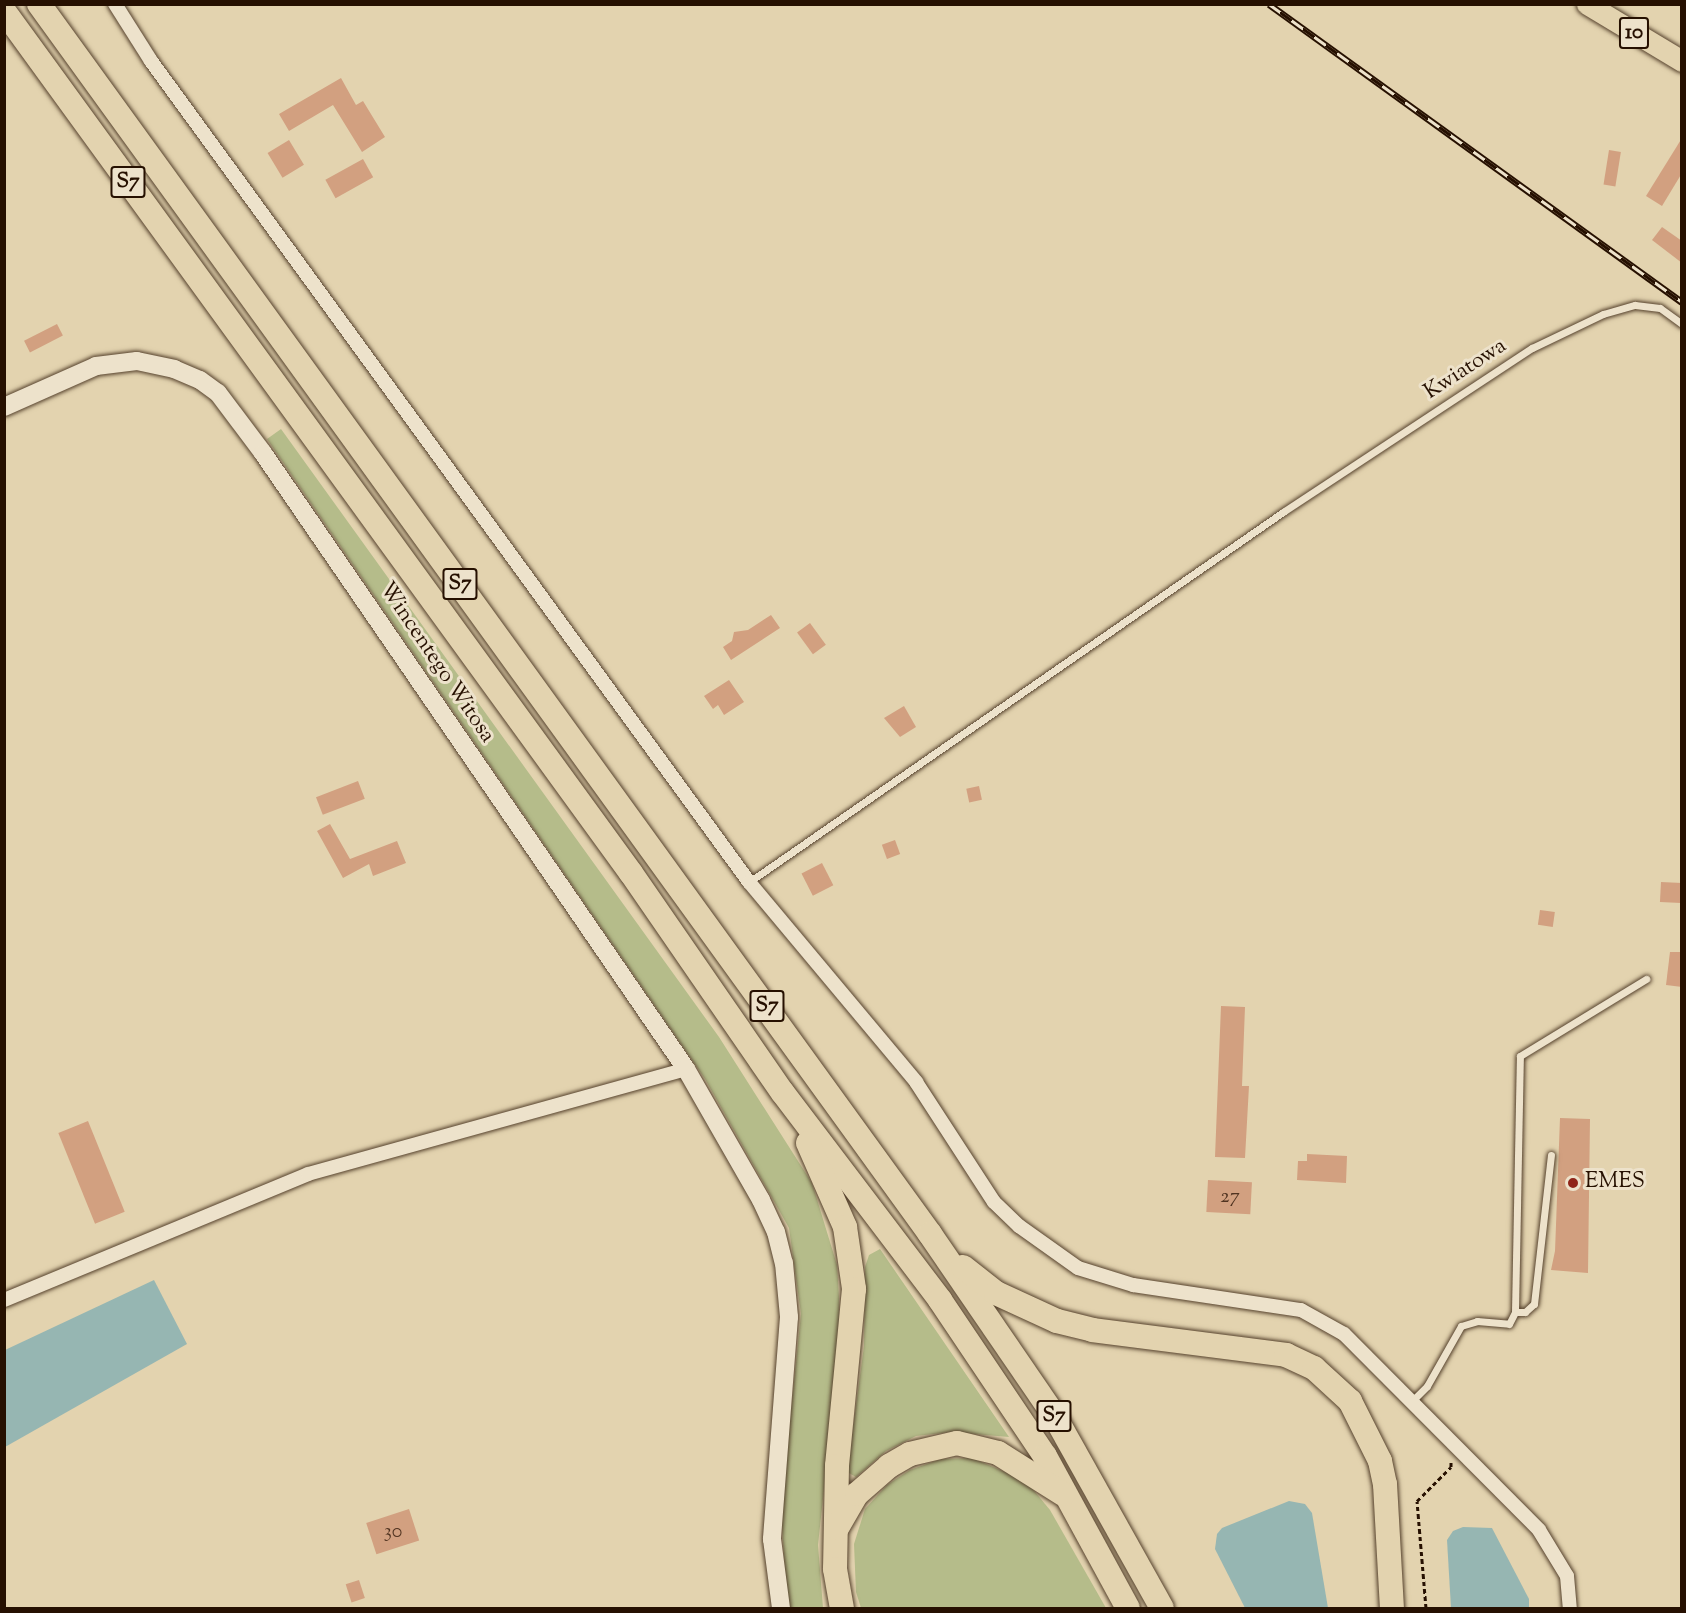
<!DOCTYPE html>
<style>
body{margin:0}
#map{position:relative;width:1686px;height:1613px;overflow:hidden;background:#e3d3af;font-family:"Sorts Mill Goudy",serif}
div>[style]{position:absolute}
.green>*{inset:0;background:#b5bc8a}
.water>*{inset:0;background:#96b6b2}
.building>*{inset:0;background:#d2a080;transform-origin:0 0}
.path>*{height:3px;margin-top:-1.5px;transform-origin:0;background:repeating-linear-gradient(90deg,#261001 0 4.5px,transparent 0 7.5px)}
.roads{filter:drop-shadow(0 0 2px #55412c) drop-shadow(0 0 2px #55412c)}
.lane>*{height:7px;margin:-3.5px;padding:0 3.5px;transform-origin:3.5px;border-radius:3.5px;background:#ede2cb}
.street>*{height:14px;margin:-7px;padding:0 7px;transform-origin:7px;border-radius:7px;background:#ede2cb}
.secondary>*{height:18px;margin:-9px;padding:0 9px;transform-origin:9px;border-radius:9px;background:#ede2cb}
.primary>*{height:21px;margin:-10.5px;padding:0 10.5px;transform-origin:10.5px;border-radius:10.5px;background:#e3d3af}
.highway>*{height:24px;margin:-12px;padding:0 12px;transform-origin:12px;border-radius:12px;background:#e3d3af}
.rail>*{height:7px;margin-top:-3.5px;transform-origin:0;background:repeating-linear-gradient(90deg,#ede2cb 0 14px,#261001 0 28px);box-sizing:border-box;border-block:2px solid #261001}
.dots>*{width:16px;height:16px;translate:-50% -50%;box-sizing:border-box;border:3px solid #ede2cb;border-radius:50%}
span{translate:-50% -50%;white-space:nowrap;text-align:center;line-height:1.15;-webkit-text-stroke:6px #ede2cb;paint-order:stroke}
.number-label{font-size:20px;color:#513421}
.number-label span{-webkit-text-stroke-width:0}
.shield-label span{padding:2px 4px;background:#ede2cb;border:2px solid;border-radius:4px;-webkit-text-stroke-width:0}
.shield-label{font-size:21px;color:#261001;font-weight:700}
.street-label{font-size:22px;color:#261001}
.poi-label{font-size:22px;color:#261001}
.left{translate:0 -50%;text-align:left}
.frame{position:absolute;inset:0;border:6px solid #261001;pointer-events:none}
</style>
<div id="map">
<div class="green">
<div style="clip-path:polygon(281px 429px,719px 1037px,812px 1183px,837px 1265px,839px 1297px,840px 1339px,818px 1545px,823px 1608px,787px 1607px,781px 1507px,801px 1314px,789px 1228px,705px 1079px,267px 439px)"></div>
<div style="clip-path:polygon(880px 1249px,1009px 1437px,951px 1432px,916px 1436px,886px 1451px,856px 1477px,847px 1472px,864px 1346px,865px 1267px,869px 1255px)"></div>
<div style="clip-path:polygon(972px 1458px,1026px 1481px,1050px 1510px,1106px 1608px,861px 1608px,856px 1592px,854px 1544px,865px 1509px,887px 1485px,910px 1470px,941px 1459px)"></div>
</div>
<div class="water">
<div style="clip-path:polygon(154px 1280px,187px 1344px,5px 1447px,5px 1350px)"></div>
<div style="clip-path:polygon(1289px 1501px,1305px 1504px,1312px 1513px,1328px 1608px,1245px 1608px,1215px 1549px,1217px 1534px,1222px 1528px)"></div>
<div style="clip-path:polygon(1463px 1527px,1492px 1528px,1529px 1599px,1529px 1608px,1451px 1608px,1447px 1540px,1453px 1531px)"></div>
</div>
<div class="building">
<div style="clip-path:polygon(341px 78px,356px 105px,363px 101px,385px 137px,362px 152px,333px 105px,289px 131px,279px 114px)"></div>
<div style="clip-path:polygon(1682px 138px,1682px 173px,1662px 206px,1646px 196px)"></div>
<div style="left:289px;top:140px;width:29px;height:25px;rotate:59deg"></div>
<div style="left:1609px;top:150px;width:12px;height:35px;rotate:9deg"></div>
<div style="left:363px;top:159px;width:21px;height:43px;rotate:61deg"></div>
<div style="clip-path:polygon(1662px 227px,1682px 241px,1682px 263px,1652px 240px)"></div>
<div style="left:57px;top:324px;width:13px;height:37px;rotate:63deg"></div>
<div style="clip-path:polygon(771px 615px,780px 628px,731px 660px,723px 647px,732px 641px,734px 632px,748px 630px)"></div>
<div style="left:810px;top:623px;width:27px;height:16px;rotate:54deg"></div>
<div style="clip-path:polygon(729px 680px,744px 702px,724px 715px,718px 705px,713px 709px,704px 696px)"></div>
<div style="clip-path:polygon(904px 706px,916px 727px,900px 737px,884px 718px)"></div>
<div style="left:358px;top:781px;width:19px;height:45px;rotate:69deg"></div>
<div style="left:979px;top:786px;width:14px;height:13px;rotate:78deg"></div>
<div style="clip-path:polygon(330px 824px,350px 859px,397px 841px,406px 863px,373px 876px,369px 864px,343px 878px,317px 831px)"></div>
<div style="left:895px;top:840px;width:15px;height:14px;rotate:70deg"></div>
<div style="left:822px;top:863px;width:25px;height:23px;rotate:63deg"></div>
<div style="left:1661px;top:882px;width:21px;height:20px;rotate:3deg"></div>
<div style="left:1540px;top:910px;width:15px;height:15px;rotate:8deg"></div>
<div style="clip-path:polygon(1670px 952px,1682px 952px,1682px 987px,1666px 985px)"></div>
<div style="clip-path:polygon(1221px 1006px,1245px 1007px,1242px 1086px,1249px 1086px,1245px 1158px,1215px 1157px)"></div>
<div style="clip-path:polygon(1560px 1118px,1590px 1119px,1588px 1273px,1551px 1270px,1555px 1251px)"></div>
<div style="left:88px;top:1121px;width:98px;height:32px;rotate:68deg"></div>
<div style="clip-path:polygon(1307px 1154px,1347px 1156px,1346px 1183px,1297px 1180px,1298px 1161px,1307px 1161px)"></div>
<div style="left:1208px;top:1180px;width:44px;height:32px;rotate:3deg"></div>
<div style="left:409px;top:1509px;width:33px;height:45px;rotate:72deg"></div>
<div style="left:359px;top:1580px;width:19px;height:14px;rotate:72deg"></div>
</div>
<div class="path">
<div style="left:1426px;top:1608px;width:107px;rotate:-94.8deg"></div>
<div style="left:1417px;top:1501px;width:48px;rotate:-45deg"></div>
<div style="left:1451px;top:1467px;width:5px;rotate:-90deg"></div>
</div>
<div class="roads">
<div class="lane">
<div style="left:749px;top:882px;width:650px;rotate:-34.72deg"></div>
<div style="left:1283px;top:512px;width:298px;rotate:-33.4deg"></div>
<div style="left:1532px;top:348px;width:79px;rotate:-25.6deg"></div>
<div style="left:1603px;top:314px;width:33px;rotate:-16deg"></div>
<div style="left:1635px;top:305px;width:25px;rotate:7deg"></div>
<div style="left:1660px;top:308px;width:27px;rotate:36deg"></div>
<div style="left:1515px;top:1312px;width:10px"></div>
<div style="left:1525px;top:1312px;width:12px;rotate:-42deg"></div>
<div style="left:1534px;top:1304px;width:150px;rotate:-83.5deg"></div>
<div style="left:1412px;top:1401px;width:21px;rotate:-45deg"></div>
<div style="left:1427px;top:1386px;width:69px;rotate:-60.5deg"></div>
<div style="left:1461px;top:1326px;width:17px;rotate:-17deg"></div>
<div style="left:1477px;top:1321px;width:32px;rotate:5deg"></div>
<div style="left:1509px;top:1324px;width:13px;rotate:-63deg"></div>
<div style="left:1515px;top:1312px;width:256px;rotate:-88.9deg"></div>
<div style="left:1520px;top:1056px;width:148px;rotate:-31.4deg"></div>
</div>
<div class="street">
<div style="left:115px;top:4px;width:67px;rotate:57.7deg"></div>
<div style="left:151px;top:61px;width:1016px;rotate:53.93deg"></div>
<div style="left:749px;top:882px;width:261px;rotate:50.1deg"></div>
<div style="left:916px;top:1082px;width:143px;rotate:57deg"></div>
<div style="left:994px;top:1202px;width:35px;rotate:44deg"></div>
<div style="left:1019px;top:1226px;width:72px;rotate:35.4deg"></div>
<div style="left:1078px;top:1268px;width:58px;rotate:17.2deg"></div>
<div style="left:1133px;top:1285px;width:170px;rotate:8.5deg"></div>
<div style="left:1301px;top:1310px;width:49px;rotate:29.2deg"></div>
<div style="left:1344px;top:1334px;width:276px;rotate:45.1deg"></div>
<div style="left:1539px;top:1530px;width:54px;rotate:58.7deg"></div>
<div style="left:1567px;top:1576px;width:32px;rotate:85deg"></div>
<div style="left:4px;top:1300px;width:329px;rotate:-22.5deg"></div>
<div style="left:308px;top:1174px;width:392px;rotate:-15.5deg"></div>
</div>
<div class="secondary">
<div style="left:4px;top:407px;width:101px;rotate:-24deg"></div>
<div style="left:96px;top:366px;width:41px;rotate:-7deg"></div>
<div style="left:137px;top:361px;width:38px;rotate:12deg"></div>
<div style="left:174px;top:369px;width:28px;rotate:23deg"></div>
<div style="left:200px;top:380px;width:22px;rotate:36deg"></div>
<div style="left:218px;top:393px;width:75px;rotate:53.1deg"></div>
<div style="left:263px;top:453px;width:747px;rotate:55.52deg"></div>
<div style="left:686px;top:1069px;width:151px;rotate:60.2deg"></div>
<div style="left:761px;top:1200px;width:35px;rotate:65deg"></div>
<div style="left:776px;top:1232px;width:32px;rotate:76deg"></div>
<div style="left:784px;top:1263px;width:54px;rotate:84.7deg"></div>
<div style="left:789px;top:1317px;width:223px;rotate:94.4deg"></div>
<div style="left:772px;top:1539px;width:70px;rotate:82.6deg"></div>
</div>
<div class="primary">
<div style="left:1587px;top:4px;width:111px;rotate:31deg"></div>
</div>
<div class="highway">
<div style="left:39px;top:4px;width:1519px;rotate:54.08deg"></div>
<div style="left:930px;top:1234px;width:219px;rotate:55.6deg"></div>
<div style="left:1054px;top:1415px;width:221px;rotate:60.8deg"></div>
<div style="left:4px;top:11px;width:1066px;rotate:53.97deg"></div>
<div style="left:631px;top:873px;width:267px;rotate:55.4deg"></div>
<div style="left:783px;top:1093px;width:260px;rotate:52.8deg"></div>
<div style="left:940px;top:1300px;width:188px;rotate:56.1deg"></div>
<div style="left:1045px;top:1456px;width:173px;rotate:61.4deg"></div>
<div style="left:808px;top:1143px;width:92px;rotate:66.2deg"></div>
<div style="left:845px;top:1227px;width:63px;rotate:81.7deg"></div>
<div style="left:854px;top:1289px;width:178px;rotate:95.5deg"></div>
<div style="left:837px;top:1466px;width:103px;rotate:91.1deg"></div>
<div style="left:835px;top:1569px;width:40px;rotate:80deg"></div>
<div style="left:963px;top:1267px;width:42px;rotate:38.2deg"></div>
<div style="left:996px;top:1293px;width:67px;rotate:24.7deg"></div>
<div style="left:1057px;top:1321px;width:36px;rotate:14deg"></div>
<div style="left:1092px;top:1330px;width:196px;rotate:7.3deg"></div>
<div style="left:1286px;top:1355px;width:31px;rotate:25deg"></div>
<div style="left:1314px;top:1368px;width:49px;rotate:42.5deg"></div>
<div style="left:1350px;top:1401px;width:67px;rotate:63.4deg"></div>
<div style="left:1380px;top:1461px;width:24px;rotate:78deg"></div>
<div style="left:1385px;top:1484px;width:124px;rotate:86.8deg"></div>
<div style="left:837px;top:1528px;width:39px;rotate:-60deg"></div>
<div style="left:857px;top:1494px;width:43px;rotate:-41.2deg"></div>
<div style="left:889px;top:1466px;width:24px;rotate:-30deg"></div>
<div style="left:910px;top:1454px;width:48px;rotate:-13.2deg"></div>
<div style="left:957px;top:1443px;width:42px;rotate:13.7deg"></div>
<div style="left:998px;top:1453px;width:77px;rotate:32.2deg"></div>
</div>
</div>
<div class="rail">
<div style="left:1269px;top:4px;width:509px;rotate:35.81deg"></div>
</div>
<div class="dots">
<div style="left:1573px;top:1183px;background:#8f2418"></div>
</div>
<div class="number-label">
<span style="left:1230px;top:1197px">27</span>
<span style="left:393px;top:1532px">30</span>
</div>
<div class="shield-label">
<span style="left:1634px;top:33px">10</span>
<span style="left:128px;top:182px">S7</span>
<span style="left:460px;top:584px">S7</span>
<span style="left:767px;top:1006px">S7</span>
<span style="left:1054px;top:1416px">S7</span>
</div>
<div class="street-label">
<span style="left:1466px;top:370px;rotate:-33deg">Kwiatowa</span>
<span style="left:436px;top:663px;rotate:56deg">Wincentego Witosa</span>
</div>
<div class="poi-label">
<span class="left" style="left:1585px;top:1183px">EMES</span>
</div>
<div class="frame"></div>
</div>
